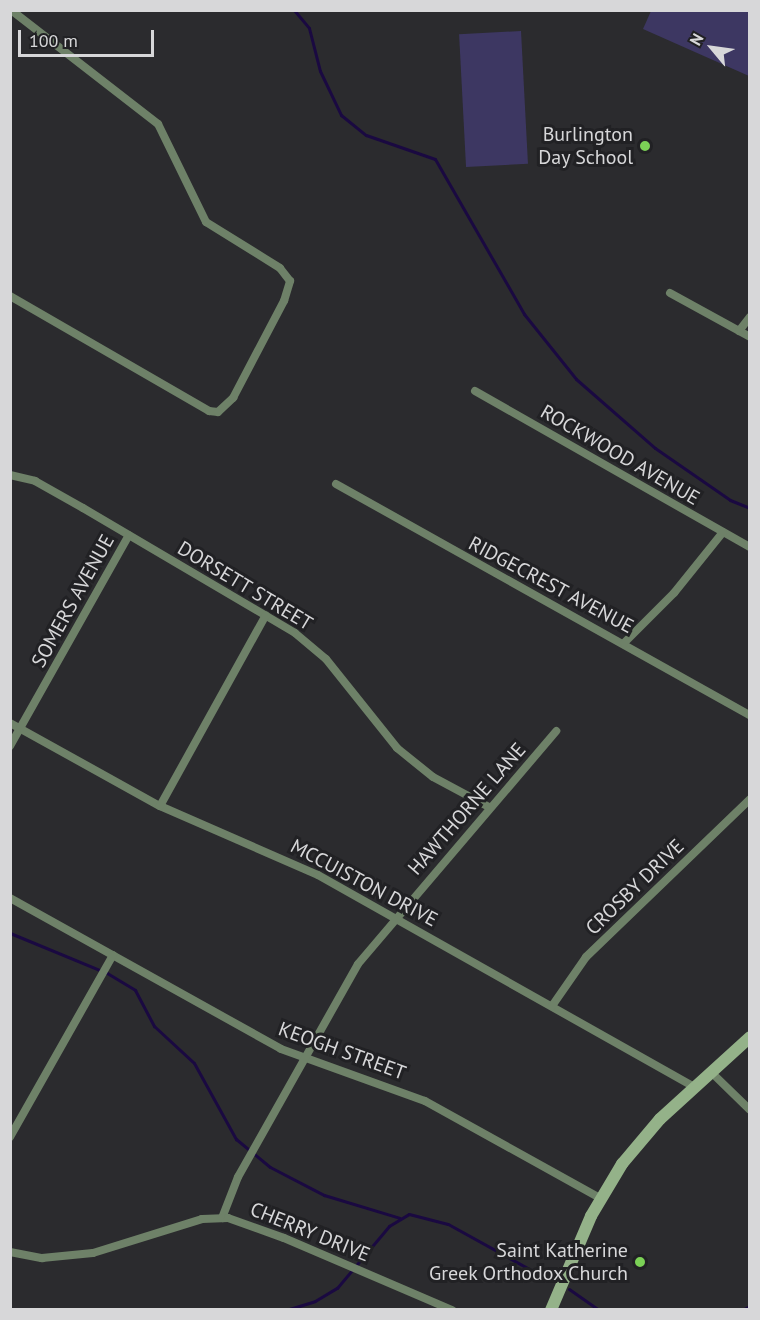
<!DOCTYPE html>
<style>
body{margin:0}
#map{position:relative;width:760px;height:1320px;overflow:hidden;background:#2b2b2e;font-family:"PT Sans",sans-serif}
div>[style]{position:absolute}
.green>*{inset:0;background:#3d3762;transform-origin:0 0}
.stream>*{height:3px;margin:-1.5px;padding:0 1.5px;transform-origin:1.5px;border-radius:1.5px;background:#1a0941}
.street>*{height:8px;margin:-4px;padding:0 4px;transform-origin:4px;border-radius:4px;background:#6e8168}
.secondary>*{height:12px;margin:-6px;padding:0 6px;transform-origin:6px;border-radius:6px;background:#94b289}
.dots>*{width:16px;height:16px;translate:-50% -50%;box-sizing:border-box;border:3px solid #212124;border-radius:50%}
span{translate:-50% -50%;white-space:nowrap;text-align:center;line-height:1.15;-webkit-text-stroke:6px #212124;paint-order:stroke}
.poi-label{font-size:20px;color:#d7d7d9}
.right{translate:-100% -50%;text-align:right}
.street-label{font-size:20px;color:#d7d7d9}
.frame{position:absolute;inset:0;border:12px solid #d7d7d9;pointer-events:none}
.north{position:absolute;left:682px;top:18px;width:60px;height:60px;-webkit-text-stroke:4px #212124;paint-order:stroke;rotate:299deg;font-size:16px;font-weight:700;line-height:24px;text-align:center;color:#d7d7d9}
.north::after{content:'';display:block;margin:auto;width:21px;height:27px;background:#d7d7d9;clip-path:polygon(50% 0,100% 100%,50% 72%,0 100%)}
.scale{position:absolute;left:18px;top:30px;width:136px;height:27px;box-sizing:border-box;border:3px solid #d7d7d9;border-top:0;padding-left:8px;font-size:18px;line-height:21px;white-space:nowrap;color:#d7d7d9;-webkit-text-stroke:4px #212124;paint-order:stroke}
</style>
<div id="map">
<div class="green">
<div style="clip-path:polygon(651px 11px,749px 11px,749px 76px,643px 29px)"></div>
<div style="left:521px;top:31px;width:133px;height:62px;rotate:87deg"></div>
</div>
<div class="stream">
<div style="left:294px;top:10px;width:23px;rotate:50deg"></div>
<div style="left:309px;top:28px;width:44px;rotate:75.7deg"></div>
<div style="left:320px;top:71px;width:49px;rotate:64.5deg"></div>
<div style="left:341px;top:115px;width:32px;rotate:39deg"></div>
<div style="left:366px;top:135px;width:73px;rotate:19.2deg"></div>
<div style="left:435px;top:159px;width:179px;rotate:60.1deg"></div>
<div style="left:524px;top:314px;width:83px;rotate:51.3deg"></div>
<div style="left:576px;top:379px;width:105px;rotate:41.1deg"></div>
<div style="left:655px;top:448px;width:91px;rotate:34.7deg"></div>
<div style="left:730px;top:500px;width:22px;rotate:22deg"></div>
<div style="left:10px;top:933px;width:105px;rotate:22.4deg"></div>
<div style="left:107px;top:973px;width:33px;rotate:31deg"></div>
<div style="left:135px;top:990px;width:41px;rotate:62.2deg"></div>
<div style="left:154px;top:1026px;width:54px;rotate:42.8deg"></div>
<div style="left:194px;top:1063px;width:87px;rotate:61.1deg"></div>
<div style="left:236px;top:1139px;width:44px;rotate:39.5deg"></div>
<div style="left:270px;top:1167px;width:61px;rotate:27.4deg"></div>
<div style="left:324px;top:1195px;width:79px;rotate:16.8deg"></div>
<div style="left:569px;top:1289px;width:37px;rotate:35deg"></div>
<div style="left:217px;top:1310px;width:10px"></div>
<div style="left:286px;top:1310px;width:30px;rotate:-17deg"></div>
<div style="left:315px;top:1301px;width:26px;rotate:-31deg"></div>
<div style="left:337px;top:1288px;width:81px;rotate:-50deg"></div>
<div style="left:389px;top:1226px;width:23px;rotate:-31deg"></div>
<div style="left:409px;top:1214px;width:40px;rotate:14.4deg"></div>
<div style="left:448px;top:1224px;width:105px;rotate:29deg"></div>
<div style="left:742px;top:1310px;width:9px;rotate:-27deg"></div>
</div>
<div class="street">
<div style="left:670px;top:293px;width:91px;rotate:28.8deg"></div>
<div style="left:10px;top:296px;width:230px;rotate:30deg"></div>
<div style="left:209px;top:411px;width:9px;rotate:6deg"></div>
<div style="left:218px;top:412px;width:21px;rotate:-43deg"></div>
<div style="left:233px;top:398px;width:110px;rotate:-62.3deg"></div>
<div style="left:284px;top:301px;width:21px;rotate:-73deg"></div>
<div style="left:290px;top:281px;width:16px;rotate:-128deg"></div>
<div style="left:280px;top:268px;width:87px;rotate:-148.1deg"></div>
<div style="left:206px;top:222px;width:109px;rotate:-116.1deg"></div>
<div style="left:158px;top:124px;width:186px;rotate:-142.2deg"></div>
<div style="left:739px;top:331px;width:18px;rotate:-52deg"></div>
<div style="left:475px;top:391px;width:316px;rotate:29.6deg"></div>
<div style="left:10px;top:475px;width:26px;rotate:13deg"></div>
<div style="left:35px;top:481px;width:55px;rotate:29.4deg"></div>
<div style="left:83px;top:508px;width:246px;rotate:30.5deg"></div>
<div style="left:295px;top:633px;width:40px;rotate:40deg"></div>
<div style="left:326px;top:659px;width:114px;rotate:51.4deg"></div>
<div style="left:397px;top:748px;width:46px;rotate:38.9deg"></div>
<div style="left:433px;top:777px;width:64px;rotate:28.2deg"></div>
<div style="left:336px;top:484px;width:474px;rotate:29.2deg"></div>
<div style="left:624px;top:643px;width:71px;rotate:-45deg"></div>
<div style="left:674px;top:593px;width:78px;rotate:-51.2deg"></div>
<div style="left:10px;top:723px;width:171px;rotate:29deg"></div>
<div style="left:160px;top:806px;width:172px;rotate:23.6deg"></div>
<div style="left:318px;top:875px;width:432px;rotate:29.4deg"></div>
<div style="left:10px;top:746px;width:242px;rotate:-60.6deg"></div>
<div style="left:160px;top:806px;width:218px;rotate:-61deg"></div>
<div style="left:10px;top:898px;width:310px;rotate:29.1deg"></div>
<div style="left:281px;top:1049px;width:153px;rotate:19.9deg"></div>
<div style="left:425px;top:1101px;width:200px;rotate:29deg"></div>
<div style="left:552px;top:1006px;width:60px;rotate:-55.2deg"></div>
<div style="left:586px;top:957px;width:228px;rotate:-43.9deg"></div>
<div style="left:711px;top:1072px;width:54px;rotate:44.3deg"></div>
<div style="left:10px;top:1137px;width:209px;rotate:-60.5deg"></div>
<div style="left:222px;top:1218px;width:44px;rotate:-68.7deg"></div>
<div style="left:238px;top:1177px;width:244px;rotate:-60.6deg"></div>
<div style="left:358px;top:964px;width:306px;rotate:-49.6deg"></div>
<div style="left:10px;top:1252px;width:33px;rotate:11deg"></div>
<div style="left:42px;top:1258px;width:51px;rotate:-5.6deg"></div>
<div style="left:93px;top:1253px;width:114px;rotate:-17.3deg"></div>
<div style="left:202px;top:1219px;width:26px;rotate:-2deg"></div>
<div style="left:228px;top:1218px;width:59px;rotate:19.7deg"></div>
<div style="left:284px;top:1238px;width:183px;rotate:23.2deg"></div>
</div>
<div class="secondary">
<div style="left:551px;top:1310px;width:102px;rotate:-66.9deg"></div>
<div style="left:591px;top:1216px;width:61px;rotate:-59.2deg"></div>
<div style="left:622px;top:1164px;width:59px;rotate:-49.8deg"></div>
<div style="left:660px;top:1119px;width:122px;rotate:-42.3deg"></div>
</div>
<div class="dots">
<div style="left:645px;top:146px;background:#7bd156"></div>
<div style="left:640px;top:1262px;background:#7bd156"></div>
</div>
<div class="poi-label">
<span class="right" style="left:633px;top:146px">Burlington<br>Day School</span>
<span class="right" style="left:628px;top:1262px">Saint Katherine<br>Greek Orthodox Church</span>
</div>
<div class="street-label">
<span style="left:620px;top:455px;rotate:30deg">ROCKWOOD AVENUE</span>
<span style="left:551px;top:585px;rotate:28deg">RIDGECREST AVENUE</span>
<span style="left:245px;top:586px;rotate:31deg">DORSETT STREET</span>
<span style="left:73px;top:601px;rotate:-61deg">SOMERS AVENUE</span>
<span style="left:467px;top:809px;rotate:-49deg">HAWTHORNE LANE</span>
<span style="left:364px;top:883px;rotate:28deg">MCCUISTON DRIVE</span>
<span style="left:635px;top:887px;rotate:-44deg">CROSBY DRIVE</span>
<span style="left:342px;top:1051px;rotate:20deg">KEOGH STREET</span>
<span style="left:310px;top:1232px;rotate:22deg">CHERRY DRIVE</span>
</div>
<div class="frame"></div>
<div class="north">N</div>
<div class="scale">100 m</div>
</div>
